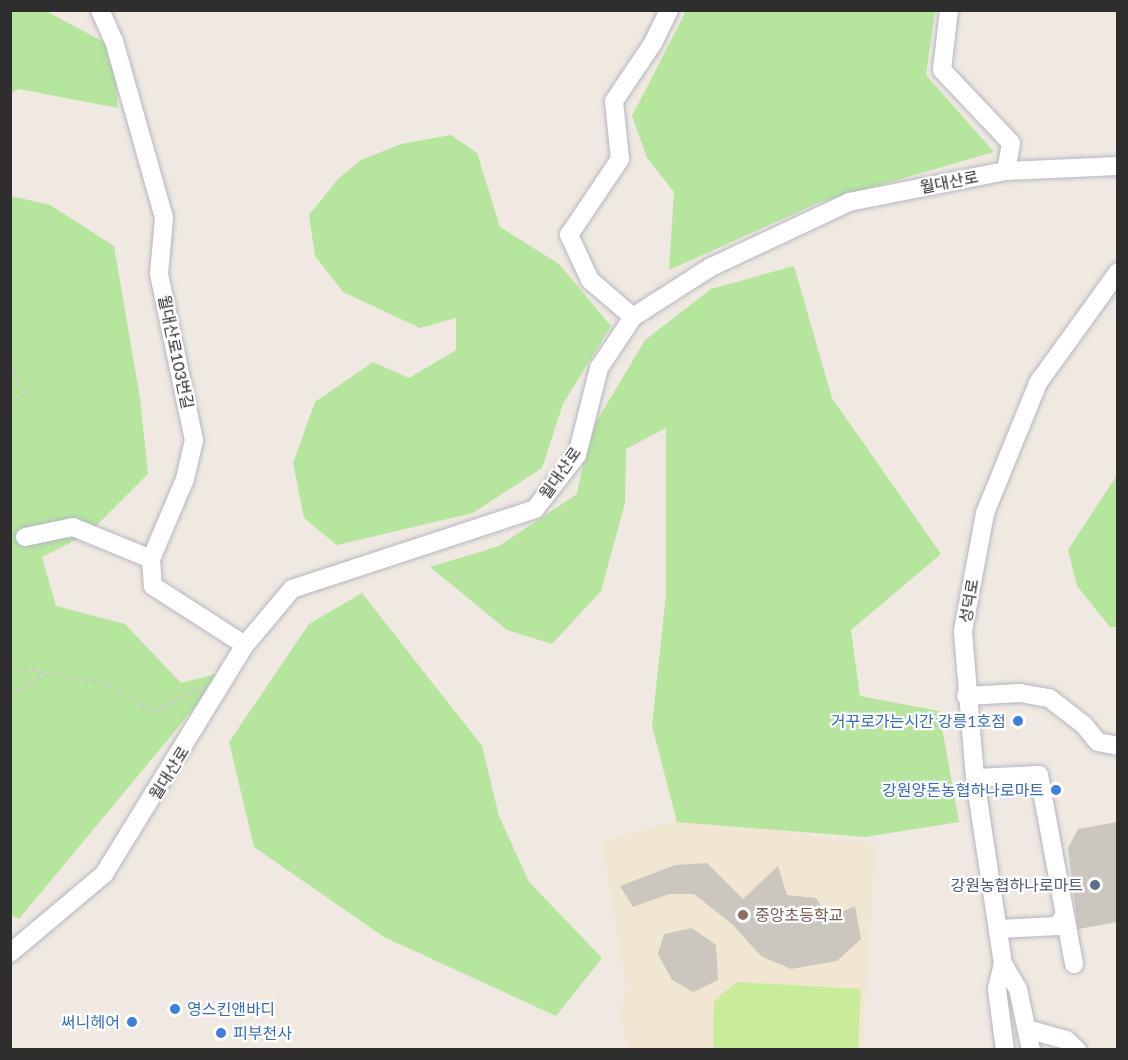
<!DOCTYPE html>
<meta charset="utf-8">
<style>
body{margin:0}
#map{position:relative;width:1128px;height:1060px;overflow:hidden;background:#efe9e1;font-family:Lato,"Noto Sans KR",sans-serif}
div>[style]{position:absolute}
.education>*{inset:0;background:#f0e6d1}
.green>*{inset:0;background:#b6e59e}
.pitch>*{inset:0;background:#c9ec9a}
.building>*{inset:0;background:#cbc7bf}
.path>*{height:2px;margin-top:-1px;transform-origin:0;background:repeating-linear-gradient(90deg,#c9c9c9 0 4.5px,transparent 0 7.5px)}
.roads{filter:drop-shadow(0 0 2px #b4b7c1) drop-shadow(0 0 2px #b4b7c1)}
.minor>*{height:18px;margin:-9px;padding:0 9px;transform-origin:9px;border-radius:9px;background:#fff}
.dots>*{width:16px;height:16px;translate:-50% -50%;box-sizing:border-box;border:3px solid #fff;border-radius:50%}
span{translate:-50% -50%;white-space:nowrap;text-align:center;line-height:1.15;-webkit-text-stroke:4.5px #fff;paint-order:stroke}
.street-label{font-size:16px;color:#2e2e2e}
.shop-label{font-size:16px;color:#366cbe}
.right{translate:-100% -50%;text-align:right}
.left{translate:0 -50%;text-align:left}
.service-label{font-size:16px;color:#4e5e75}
.education-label{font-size:16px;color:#785e54}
.frame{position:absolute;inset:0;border:12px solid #2e2e2e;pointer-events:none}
</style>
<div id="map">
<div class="education">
<div style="clip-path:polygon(702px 813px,767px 822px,789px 833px,876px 843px,862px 1049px,628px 1049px,620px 1017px,626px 987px,602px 842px)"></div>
</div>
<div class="green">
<div style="clip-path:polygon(10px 11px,46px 11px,113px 47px,118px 108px,19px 89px,11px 93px)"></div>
<div style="clip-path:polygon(686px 11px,935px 11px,926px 75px,994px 152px,818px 203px,669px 270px,674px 192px,647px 158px,632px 116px)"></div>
<div style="clip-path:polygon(451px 135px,477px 153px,500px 227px,559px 264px,611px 326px,563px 404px,542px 468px,473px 513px,337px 545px,304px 518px,293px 463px,315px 402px,373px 362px,409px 378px,456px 350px,456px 318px,420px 328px,343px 292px,315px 256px,309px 215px,339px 178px,361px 160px,401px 144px)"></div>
<div style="clip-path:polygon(11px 196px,50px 205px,114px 246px,140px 398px,148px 474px,88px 534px,42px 557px,56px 606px,125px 624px,181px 683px,224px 672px,19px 919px,11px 915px)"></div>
<div style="clip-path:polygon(794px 266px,832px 398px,941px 554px,851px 630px,860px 696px,939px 711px,959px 822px,865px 837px,677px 822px,652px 726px,666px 594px,666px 428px,626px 449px,625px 503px,601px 591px,552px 644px,507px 630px,430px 567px,499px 546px,577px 494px,589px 434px,645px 340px,711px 289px)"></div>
<div style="clip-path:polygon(1117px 475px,1117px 627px,1110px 627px,1077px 586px,1068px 550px)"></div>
<div style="clip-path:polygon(362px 593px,482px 746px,499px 816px,529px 882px,602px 958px,556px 1016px,384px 937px,254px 847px,229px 742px,309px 624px)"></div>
</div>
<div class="pitch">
<div style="clip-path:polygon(737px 982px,861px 989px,858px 1049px,713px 1049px,714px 1001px)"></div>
</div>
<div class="building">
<div style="clip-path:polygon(1117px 822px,1118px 922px,1078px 929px,1068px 848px,1078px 829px)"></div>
<div style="clip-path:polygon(707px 863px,743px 899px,778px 866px,787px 895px,816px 898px,829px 918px,855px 906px,861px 939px,837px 961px,791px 969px,761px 956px,733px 925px,694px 894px,669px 894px,633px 907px,620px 886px,675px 865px)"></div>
<div style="clip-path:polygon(692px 928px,716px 945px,718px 980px,693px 992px,672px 980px,658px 954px,664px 934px)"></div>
</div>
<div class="path">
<div style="left:10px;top:364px;width:34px;rotate:63deg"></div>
<div style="left:25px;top:394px;width:19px;rotate:144deg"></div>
<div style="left:10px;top:667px;width:100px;rotate:9.7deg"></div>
<div style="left:109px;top:684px;width:53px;rotate:31.9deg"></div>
<div style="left:154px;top:712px;width:50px;rotate:-27.6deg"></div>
<div style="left:10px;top:694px;width:40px;rotate:-28deg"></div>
</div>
<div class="roads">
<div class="minor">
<div style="left:100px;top:10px;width:34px;rotate:66deg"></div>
<div style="left:114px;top:41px;width:184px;rotate:74.2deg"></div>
<div style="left:164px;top:218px;width:56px;rotate:95.1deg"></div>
<div style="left:159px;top:274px;width:170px;rotate:78.1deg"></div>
<div style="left:194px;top:440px;width:40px;rotate:103deg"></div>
<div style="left:185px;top:479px;width:87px;rotate:113deg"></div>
<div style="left:151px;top:559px;width:27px;rotate:86deg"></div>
<div style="left:153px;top:586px;width:109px;rotate:32.7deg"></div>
<div style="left:949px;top:10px;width:60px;rotate:96.7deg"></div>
<div style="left:942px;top:70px;width:100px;rotate:46.6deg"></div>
<div style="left:1011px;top:143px;width:28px;rotate:100deg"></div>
<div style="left:633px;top:317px;width:57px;rotate:-139.3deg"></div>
<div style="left:590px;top:280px;width:50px;rotate:-115deg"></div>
<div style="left:569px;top:235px;width:92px;rotate:-56.1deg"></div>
<div style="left:620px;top:159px;width:58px;rotate:-95.9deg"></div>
<div style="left:614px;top:101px;width:70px;rotate:-56.1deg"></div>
<div style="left:653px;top:43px;width:37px;rotate:-64deg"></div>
<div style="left:25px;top:537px;width:49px;rotate:-11.8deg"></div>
<div style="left:73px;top:527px;width:84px;rotate:22.3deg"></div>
<div style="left:966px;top:696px;width:54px;rotate:-3.2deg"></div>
<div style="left:1020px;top:693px;width:29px;rotate:10deg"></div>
<div style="left:1049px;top:698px;width:44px;rotate:37.6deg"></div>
<div style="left:1084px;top:725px;width:22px;rotate:51deg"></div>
<div style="left:1098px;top:742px;width:20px;rotate:11deg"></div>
<div style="left:975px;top:778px;width:64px;rotate:-2.7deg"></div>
<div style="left:1039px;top:775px;width:142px;rotate:79.5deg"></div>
<div style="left:1065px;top:915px;width:14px;rotate:126deg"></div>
<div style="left:1057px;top:926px;width:57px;rotate:177deg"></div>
<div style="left:1065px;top:915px;width:50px;rotate:79.6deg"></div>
<div style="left:10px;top:953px;width:123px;rotate:-40deg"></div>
<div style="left:104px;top:874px;width:269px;rotate:-58.4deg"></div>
<div style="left:245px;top:645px;width:73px;rotate:-50deg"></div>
<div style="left:292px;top:589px;width:256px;rotate:-18.2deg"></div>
<div style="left:535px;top:509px;width:68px;rotate:-52.1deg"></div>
<div style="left:577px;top:455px;width:90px;rotate:-75.8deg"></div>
<div style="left:599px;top:368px;width:61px;rotate:-56.3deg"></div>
<div style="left:633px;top:317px;width:93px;rotate:-32.7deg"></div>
<div style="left:711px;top:267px;width:153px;rotate:-25.2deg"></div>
<div style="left:849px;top:202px;width:160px;rotate:-11.2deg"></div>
<div style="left:1006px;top:171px;width:112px;rotate:-2.6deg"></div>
<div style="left:1003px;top:964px;width:29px;rotate:59deg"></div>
<div style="left:1018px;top:989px;width:62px;rotate:78deg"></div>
<div style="left:1027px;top:1029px;width:41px;rotate:15.8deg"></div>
<div style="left:1066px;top:1040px;width:15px;rotate:42deg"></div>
<div style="left:1005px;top:1050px;width:62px;rotate:-97.5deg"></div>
<div style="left:997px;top:989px;width:26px;rotate:-77deg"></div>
<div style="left:1003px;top:964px;width:188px;rotate:-98.6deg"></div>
<div style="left:975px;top:778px;width:147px;rotate:-94.7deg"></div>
<div style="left:963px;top:631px;width:120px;rotate:-79.4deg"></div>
<div style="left:985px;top:513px;width:140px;rotate:-67.8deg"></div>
<div style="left:1038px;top:383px;width:137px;rotate:-54.2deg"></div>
</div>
</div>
<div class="dots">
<div style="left:1018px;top:721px;background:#3f7fe0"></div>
<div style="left:1056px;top:790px;background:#3f7fe0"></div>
<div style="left:1095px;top:885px;background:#5c6f8a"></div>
<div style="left:743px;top:915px;background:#8d6e63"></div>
<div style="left:175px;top:1009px;background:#3f7fe0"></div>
<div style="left:132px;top:1022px;background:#3f7fe0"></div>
<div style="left:221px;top:1033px;background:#3f7fe0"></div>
</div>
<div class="street-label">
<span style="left:949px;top:182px;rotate:-11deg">월대산로</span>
<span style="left:176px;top:352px;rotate:78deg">월대산로103번길</span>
<span style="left:560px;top:473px;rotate:-55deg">월대산로</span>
<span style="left:969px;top:601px;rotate:-80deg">성덕로</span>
<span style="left:169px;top:773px;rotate:-58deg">월대산로</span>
</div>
<div class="shop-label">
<span class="right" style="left:1006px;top:721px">거꾸로가는시간 강릉1호점</span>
<span class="right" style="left:1044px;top:790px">강원양돈농협하나로마트</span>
<span class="left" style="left:187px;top:1009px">영스킨앤바디</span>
<span class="right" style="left:120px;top:1022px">써니헤어</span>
<span class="left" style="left:233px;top:1033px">피부천사</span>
</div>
<div class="service-label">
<span class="right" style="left:1083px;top:885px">강원농협하나로마트</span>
</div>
<div class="education-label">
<span class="left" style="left:755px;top:915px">중앙초등학교</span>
</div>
<div class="frame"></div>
</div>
